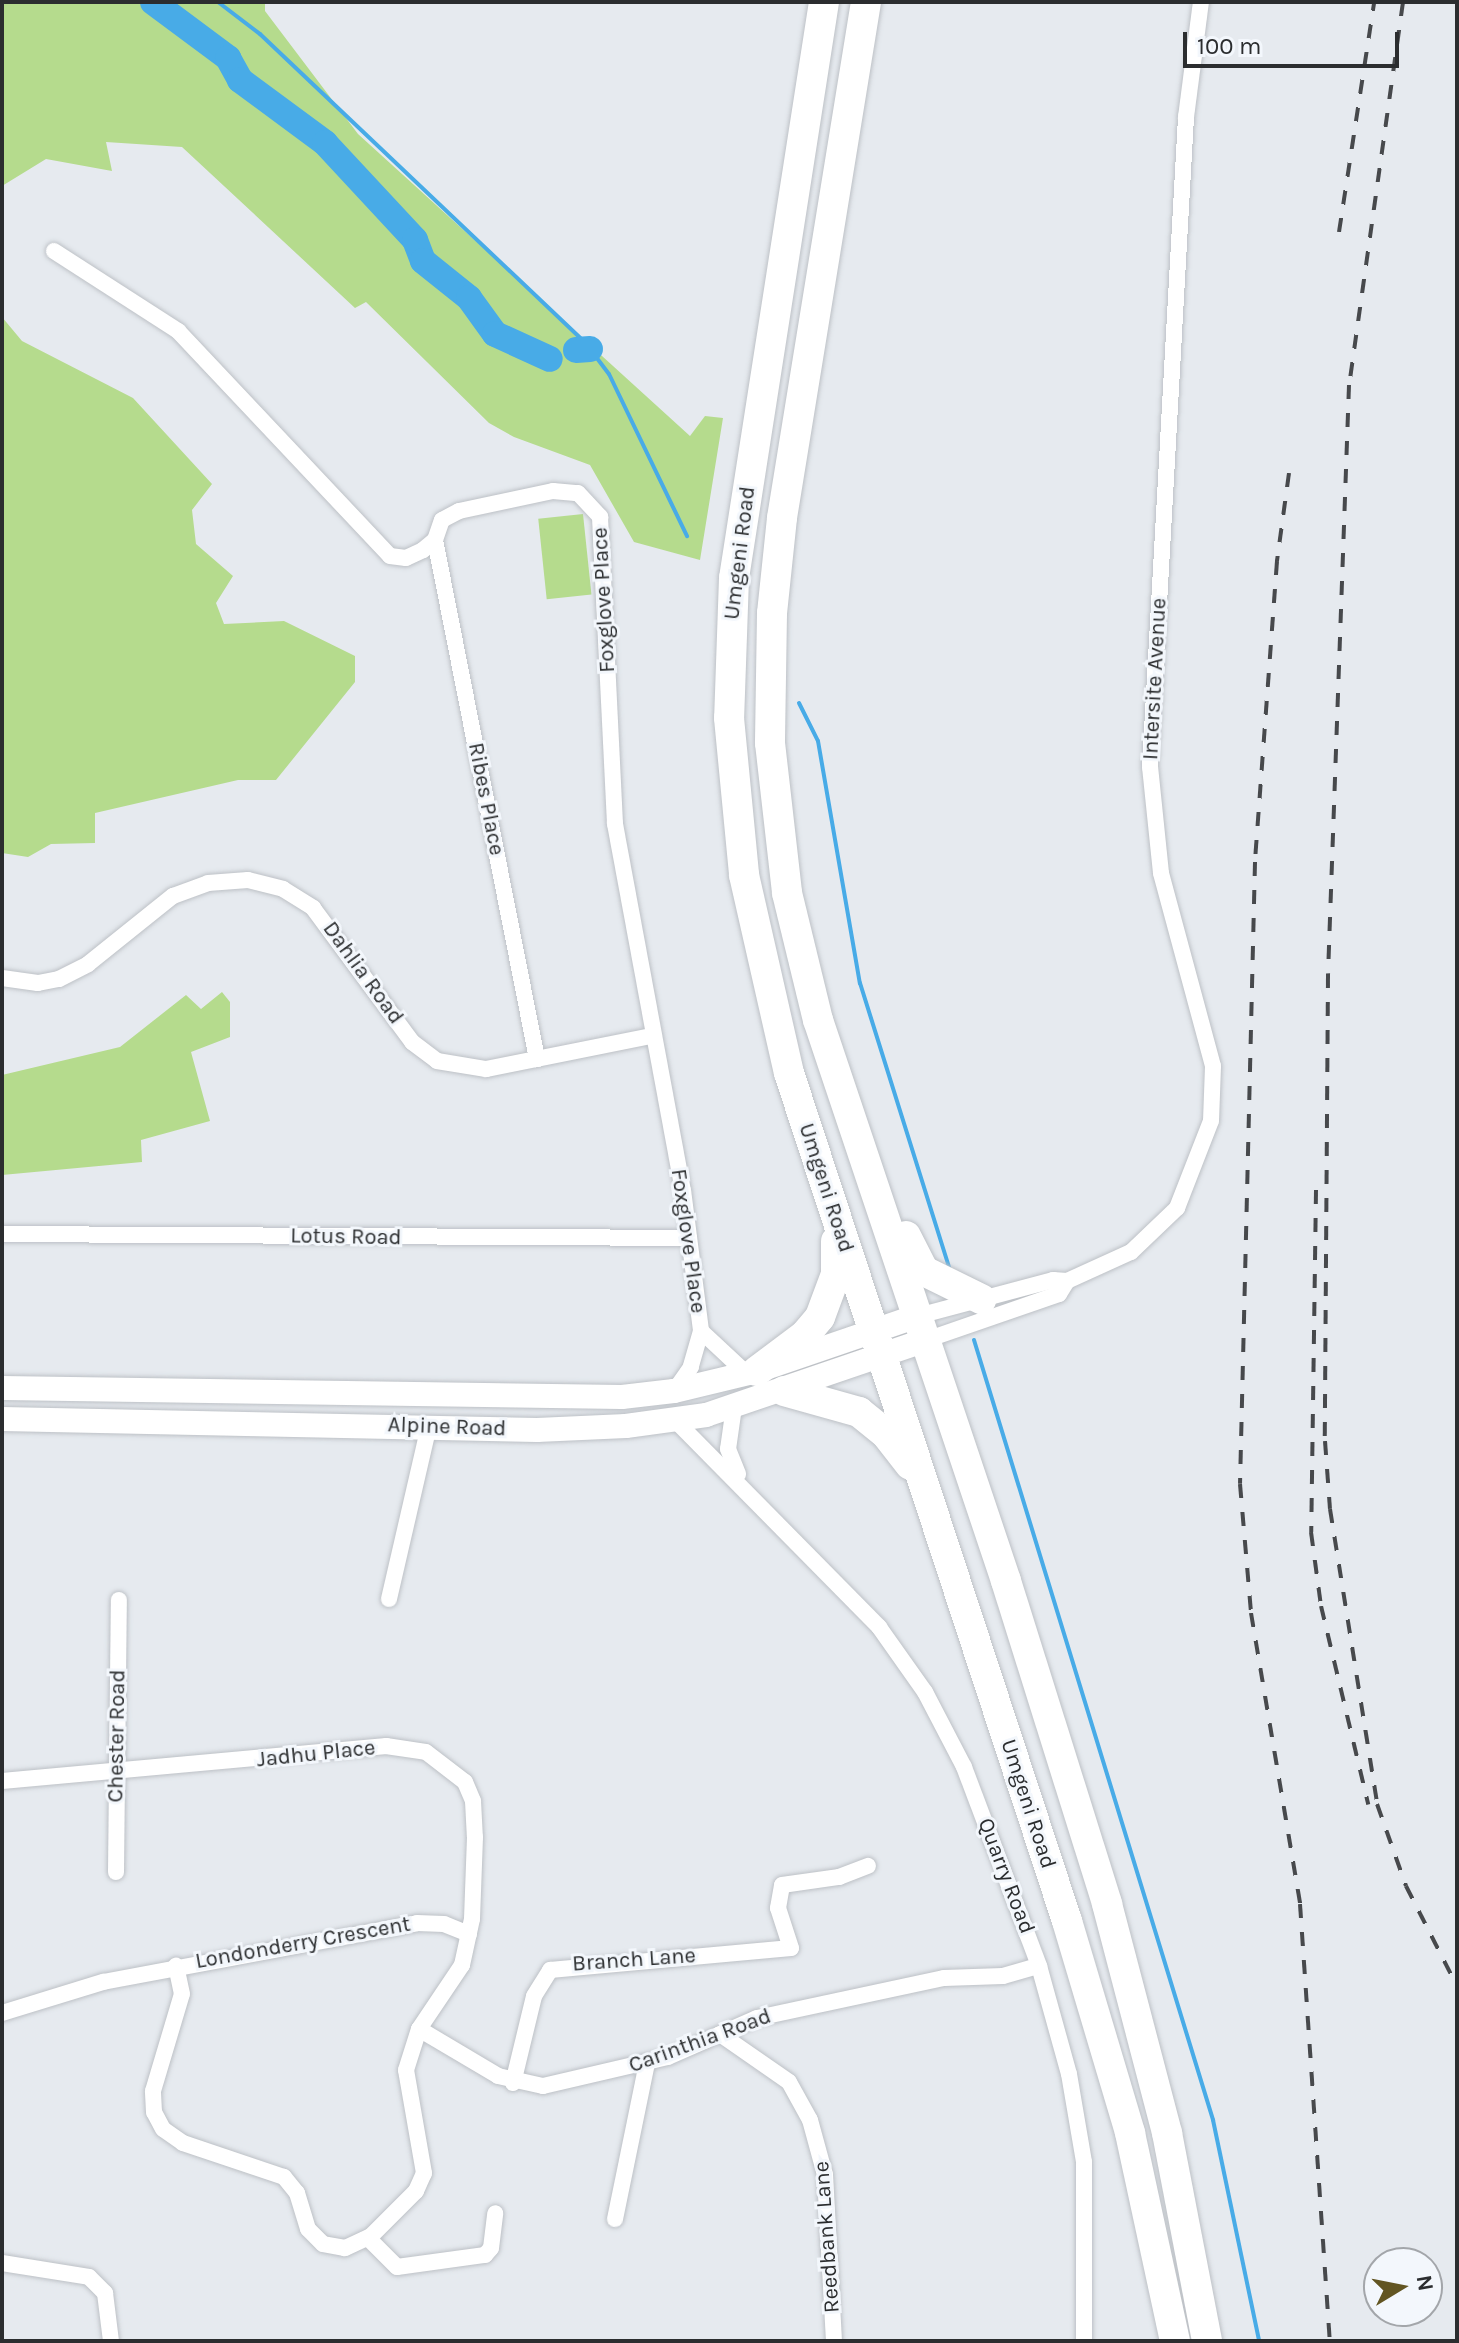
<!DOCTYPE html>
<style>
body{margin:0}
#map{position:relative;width:1459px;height:2343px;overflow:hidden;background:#e6eaef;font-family:Karla,sans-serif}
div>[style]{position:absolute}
.green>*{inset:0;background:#b5db8d;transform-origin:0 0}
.stream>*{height:4px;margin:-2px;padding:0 2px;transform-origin:2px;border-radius:2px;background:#48abe7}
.river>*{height:26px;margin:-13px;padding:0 13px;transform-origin:13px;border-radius:13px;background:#48abe7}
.roads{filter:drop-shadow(0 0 2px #bdc1c6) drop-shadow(0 0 2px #bdc1c6)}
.street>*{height:16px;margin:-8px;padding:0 8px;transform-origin:8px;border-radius:8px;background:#fff}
.secondary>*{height:24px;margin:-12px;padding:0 12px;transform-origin:12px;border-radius:12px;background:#fff}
.highway>*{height:30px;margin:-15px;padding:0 15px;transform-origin:15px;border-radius:15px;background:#fff}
.rail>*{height:4px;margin-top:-2px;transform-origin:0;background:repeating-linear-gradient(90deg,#47494c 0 14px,transparent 0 28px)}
span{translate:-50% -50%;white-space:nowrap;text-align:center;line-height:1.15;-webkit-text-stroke:6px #f3f7fc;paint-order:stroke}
.street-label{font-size:22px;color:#2b2d2f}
.frame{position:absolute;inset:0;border:4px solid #2b2d2f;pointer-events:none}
.north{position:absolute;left:1363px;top:2247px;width:80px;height:80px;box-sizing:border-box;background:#f3f7fc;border:2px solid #a3a6aa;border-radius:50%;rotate:80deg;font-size:22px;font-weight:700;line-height:32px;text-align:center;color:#2b2d2f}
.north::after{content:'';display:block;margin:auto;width:28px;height:36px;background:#625522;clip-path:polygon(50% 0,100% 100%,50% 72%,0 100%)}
.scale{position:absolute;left:1183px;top:32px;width:216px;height:36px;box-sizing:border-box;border:4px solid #2b2d2f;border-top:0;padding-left:10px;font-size:24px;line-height:28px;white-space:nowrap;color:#2b2d2f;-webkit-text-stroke:6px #f3f7fc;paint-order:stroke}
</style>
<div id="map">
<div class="green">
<div style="clip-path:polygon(2px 2px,265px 2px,265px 11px,358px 134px,690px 436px,705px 416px,723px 418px,700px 560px,634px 542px,590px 465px,514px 437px,489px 423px,366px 302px,355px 308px,182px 147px,106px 142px,112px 171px,46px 159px,2px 186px)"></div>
<div style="clip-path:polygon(2px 317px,22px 341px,133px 398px,212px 484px,192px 510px,196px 544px,233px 576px,216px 603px,224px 624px,284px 621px,355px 656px,355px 682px,276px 780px,238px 780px,95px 813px,95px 843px,51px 844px,28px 857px,2px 853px)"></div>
<div style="left:583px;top:514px;width:81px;height:45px;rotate:84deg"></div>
<div style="clip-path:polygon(222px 992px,230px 1002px,230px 1037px,191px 1052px,210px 1121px,141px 1140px,142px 1162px,2px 1175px,2px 1075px,120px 1047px,186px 995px,201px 1009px)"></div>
</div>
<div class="stream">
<div style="left:218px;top:2px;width:53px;rotate:37.3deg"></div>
<div style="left:260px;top:34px;width:446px;rotate:43.5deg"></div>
<div style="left:584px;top:341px;width:41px;rotate:52.9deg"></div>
<div style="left:609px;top:374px;width:180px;rotate:64.3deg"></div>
<div style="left:799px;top:703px;width:42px;rotate:63.4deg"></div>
<div style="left:818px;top:741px;width:246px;rotate:80.2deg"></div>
<div style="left:860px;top:983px;width:301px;rotate:72.6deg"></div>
<div style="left:974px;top:1340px;width:816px;rotate:72.96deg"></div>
<div style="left:1213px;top:2120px;width:226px;rotate:78.2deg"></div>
</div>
<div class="river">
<div style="left:153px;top:2px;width:94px;rotate:36.7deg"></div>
<div style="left:228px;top:58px;width:25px;rotate:61deg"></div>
<div style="left:240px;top:80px;width:106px;rotate:36.5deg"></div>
<div style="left:325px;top:143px;width:132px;rotate:47.1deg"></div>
<div style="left:415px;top:240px;width:22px;rotate:69deg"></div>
<div style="left:423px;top:261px;width:59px;rotate:38.8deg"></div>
<div style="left:469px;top:298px;width:44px;rotate:54.2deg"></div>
<div style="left:495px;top:334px;width:60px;rotate:24.4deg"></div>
<div style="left:576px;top:350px;width:14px;rotate:-4deg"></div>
</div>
<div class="roads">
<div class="street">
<div style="left:54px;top:251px;width:148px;rotate:32.8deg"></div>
<div style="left:178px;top:331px;width:309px;rotate:46.7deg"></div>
<div style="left:390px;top:556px;width:16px;rotate:7deg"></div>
<div style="left:406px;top:558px;width:19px;rotate:-25deg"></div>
<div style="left:423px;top:550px;width:16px;rotate:-40deg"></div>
<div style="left:435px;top:540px;width:21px;rotate:-71deg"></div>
<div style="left:442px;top:520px;width:19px;rotate:-28deg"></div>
<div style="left:459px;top:511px;width:96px;rotate:-12deg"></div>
<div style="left:553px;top:491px;width:25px;rotate:5deg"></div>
<div style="left:578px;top:493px;width:33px;rotate:47deg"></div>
<div style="left:600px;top:517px;width:307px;rotate:87.2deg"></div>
<div style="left:615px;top:824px;width:372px;rotate:79.5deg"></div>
<div style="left:683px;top:1190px;width:142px;rotate:82.7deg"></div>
<div style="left:701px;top:1331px;width:37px;rotate:106deg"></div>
<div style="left:691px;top:1367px;width:29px;rotate:125deg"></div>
<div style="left:435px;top:540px;width:529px;rotate:78.88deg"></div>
<div style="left:2px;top:978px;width:36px;rotate:8deg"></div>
<div style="left:38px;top:983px;width:21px;rotate:-11deg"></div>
<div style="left:59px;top:979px;width:33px;rotate:-27deg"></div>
<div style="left:88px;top:964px;width:109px;rotate:-38.7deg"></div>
<div style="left:173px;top:896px;width:37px;rotate:-20deg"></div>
<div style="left:208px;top:883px;width:40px;rotate:-4.3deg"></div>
<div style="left:248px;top:880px;width:36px;rotate:14deg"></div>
<div style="left:283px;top:889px;width:36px;rotate:32deg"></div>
<div style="left:313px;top:908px;width:167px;rotate:53.5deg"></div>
<div style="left:412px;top:1042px;width:31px;rotate:37deg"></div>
<div style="left:437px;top:1061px;width:50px;rotate:9.3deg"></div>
<div style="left:486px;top:1069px;width:168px;rotate:-11.3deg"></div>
<div style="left:2px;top:1234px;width:687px;rotate:0.33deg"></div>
<div style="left:918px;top:1316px;width:140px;rotate:-14.9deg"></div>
<div style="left:1053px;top:1280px;width:14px;rotate:4deg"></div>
<div style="left:1067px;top:1281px;width:70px;rotate:-24.4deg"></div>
<div style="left:1131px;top:1252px;width:64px;rotate:-43.7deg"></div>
<div style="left:1177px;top:1208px;width:93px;rotate:-68.7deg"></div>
<div style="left:1211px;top:1121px;width:55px;rotate:-87.9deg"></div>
<div style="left:1213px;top:1066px;width:200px;rotate:-105.1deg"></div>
<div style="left:1161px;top:873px;width:107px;rotate:-95.9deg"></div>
<div style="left:1150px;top:767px;width:651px;rotate:-86.83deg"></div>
<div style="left:1186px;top:117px;width:116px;rotate:-82.6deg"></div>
<div style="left:701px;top:1331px;width:62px;rotate:43deg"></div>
<div style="left:926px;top:1340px;width:141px;rotate:-19.1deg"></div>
<div style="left:1059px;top:1294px;width:15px;rotate:-58deg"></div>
<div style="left:734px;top:1407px;width:42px;rotate:98.1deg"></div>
<div style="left:728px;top:1449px;width:27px;rotate:68deg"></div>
<div style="left:675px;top:1420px;width:291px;rotate:45.4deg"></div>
<div style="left:879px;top:1627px;width:80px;rotate:54.7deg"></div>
<div style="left:925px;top:1692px;width:85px;rotate:62.5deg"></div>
<div style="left:964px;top:1767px;width:213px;rotate:69.3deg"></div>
<div style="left:1039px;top:1966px;width:112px;rotate:74.5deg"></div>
<div style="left:1069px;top:2074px;width:89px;rotate:80.3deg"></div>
<div style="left:1084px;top:2162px;width:179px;rotate:90deg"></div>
<div style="left:389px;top:1599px;width:178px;rotate:-77deg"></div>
<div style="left:2px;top:1781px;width:386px;rotate:-5.2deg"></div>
<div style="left:386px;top:1746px;width:40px;rotate:8.5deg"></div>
<div style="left:426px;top:1752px;width:49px;rotate:37.6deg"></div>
<div style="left:465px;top:1782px;width:21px;rotate:67deg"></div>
<div style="left:473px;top:1801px;width:36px;rotate:87deg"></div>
<div style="left:475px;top:1837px;width:82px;rotate:92.1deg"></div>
<div style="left:472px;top:1919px;width:47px;rotate:102.3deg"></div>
<div style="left:462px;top:1965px;width:77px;rotate:123.9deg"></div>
<div style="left:419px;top:2029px;width:43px;rotate:107.6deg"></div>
<div style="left:406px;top:2070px;width:105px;rotate:80.1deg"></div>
<div style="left:424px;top:2173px;width:20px;rotate:114deg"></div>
<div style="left:416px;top:2191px;width:64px;rotate:135deg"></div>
<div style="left:371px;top:2236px;width:29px;rotate:155deg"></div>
<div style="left:345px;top:2248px;width:22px;rotate:-170deg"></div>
<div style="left:323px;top:2244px;width:21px;rotate:-135deg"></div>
<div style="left:308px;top:2229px;width:38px;rotate:-107deg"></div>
<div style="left:297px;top:2193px;width:21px;rotate:-129deg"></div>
<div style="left:284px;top:2177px;width:107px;rotate:-161.4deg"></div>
<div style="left:183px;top:2143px;width:24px;rotate:-145deg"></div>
<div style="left:163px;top:2129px;width:19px;rotate:-118deg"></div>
<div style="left:154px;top:2112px;width:21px;rotate:-93deg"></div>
<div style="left:153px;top:2091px;width:101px;rotate:-73.4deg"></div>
<div style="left:182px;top:1994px;width:29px;rotate:-102deg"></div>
<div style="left:116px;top:1872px;width:272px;rotate:-89.4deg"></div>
<div style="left:2px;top:2013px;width:106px;rotate:-17.1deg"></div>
<div style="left:103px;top:1982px;width:319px;rotate:-10.6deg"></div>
<div style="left:417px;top:1923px;width:27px;rotate:2deg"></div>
<div style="left:444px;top:1924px;width:27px;rotate:22deg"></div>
<div style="left:419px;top:2029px;width:92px;rotate:30.7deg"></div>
<div style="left:498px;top:2076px;width:46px;rotate:12.5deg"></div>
<div style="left:543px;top:2086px;width:128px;rotate:-13.1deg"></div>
<div style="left:668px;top:2057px;width:97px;rotate:-23.7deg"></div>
<div style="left:757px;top:2018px;width:191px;rotate:-12.1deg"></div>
<div style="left:944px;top:1978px;width:59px;rotate:-1.9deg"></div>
<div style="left:1003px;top:1976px;width:37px;rotate:-16deg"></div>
<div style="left:720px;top:2034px;width:84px;rotate:34.8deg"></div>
<div style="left:789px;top:2082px;width:43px;rotate:61.1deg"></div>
<div style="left:810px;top:2120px;width:57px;rotate:74.7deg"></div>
<div style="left:825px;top:2175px;width:166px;rotate:86.9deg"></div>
<div style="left:513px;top:2083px;width:89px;rotate:-76.4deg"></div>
<div style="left:534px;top:1996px;width:31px;rotate:-58deg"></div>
<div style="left:550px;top:1970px;width:242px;rotate:-5.2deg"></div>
<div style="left:791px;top:1948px;width:42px;rotate:-108deg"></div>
<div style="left:778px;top:1908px;width:23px;rotate:-80deg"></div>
<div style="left:782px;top:1885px;width:58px;rotate:-8deg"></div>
<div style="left:839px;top:1877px;width:31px;rotate:-21deg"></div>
<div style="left:615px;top:2219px;width:159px;rotate:-78.4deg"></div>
<div style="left:368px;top:2238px;width:41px;rotate:45deg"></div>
<div style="left:397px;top:2267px;width:89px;rotate:-7.8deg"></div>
<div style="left:485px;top:2255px;width:9px;rotate:-49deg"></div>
<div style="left:491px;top:2248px;width:35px;rotate:-83deg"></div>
<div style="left:2px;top:2263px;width:88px;rotate:9.1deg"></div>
<div style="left:89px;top:2277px;width:23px;rotate:45deg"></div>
<div style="left:105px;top:2293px;width:48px;rotate:82.9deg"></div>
</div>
<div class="secondary">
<div style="left:2px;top:1388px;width:620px;rotate:0.83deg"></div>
<div style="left:622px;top:1397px;width:52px;rotate:-6.6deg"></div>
<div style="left:674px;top:1391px;width:85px;rotate:-13.5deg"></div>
<div style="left:757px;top:1371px;width:170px;rotate:-18.9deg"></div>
<div style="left:2px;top:1419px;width:535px;rotate:1.18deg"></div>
<div style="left:537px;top:1430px;width:89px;rotate:-2.6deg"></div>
<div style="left:626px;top:1426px;width:81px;rotate:-7.8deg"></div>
<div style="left:706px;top:1415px;width:232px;rotate:-18.8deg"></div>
</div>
<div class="highway">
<div style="left:824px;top:2px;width:583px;rotate:98.88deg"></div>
<div style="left:734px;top:578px;width:140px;rotate:92deg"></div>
<div style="left:729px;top:718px;width:158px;rotate:84.5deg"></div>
<div style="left:744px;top:875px;width:203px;rotate:77.2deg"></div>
<div style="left:789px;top:1073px;width:892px;rotate:71.85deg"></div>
<div style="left:1067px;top:1921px;width:221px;rotate:73.4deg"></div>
<div style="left:1130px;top:2133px;width:213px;rotate:77.8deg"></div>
<div style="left:866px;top:2px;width:523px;rotate:99.25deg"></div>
<div style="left:782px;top:518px;width:96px;rotate:96deg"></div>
<div style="left:772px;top:613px;width:130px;rotate:90.9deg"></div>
<div style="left:770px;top:743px;width:151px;rotate:83.5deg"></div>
<div style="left:787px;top:893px;width:131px;rotate:76.3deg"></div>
<div style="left:818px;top:1020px;width:592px;rotate:71.47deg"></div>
<div style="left:1006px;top:1581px;width:338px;rotate:72.6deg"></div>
<div style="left:1107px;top:1904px;width:237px;rotate:75.3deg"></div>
<div style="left:1167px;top:2133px;width:212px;rotate:79.1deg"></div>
<div style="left:906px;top:1236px;width:39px;rotate:63deg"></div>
<div style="left:924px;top:1271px;width:64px;rotate:26.2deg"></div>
<div style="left:757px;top:1371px;width:60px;rotate:-36.9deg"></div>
<div style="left:805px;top:1335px;width:23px;rotate:-50deg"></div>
<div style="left:820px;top:1317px;width:46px;rotate:-69.6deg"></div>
<div style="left:836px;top:1274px;width:33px;rotate:-90deg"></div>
<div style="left:784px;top:1391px;width:78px;rotate:15.6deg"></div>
<div style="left:859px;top:1412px;width:35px;rotate:39deg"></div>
<div style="left:886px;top:1434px;width:39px;rotate:52deg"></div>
</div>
</div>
<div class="rail">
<div style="left:1403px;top:2px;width:387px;rotate:98deg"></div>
<div style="left:1349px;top:385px;width:589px;rotate:92.04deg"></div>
<div style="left:1328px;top:974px;width:467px;rotate:90.4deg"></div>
<div style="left:1325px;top:1441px;width:68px;rotate:85.8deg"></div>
<div style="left:1330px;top:1509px;width:299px;rotate:80.9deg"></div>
<div style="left:1377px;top:1804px;width:87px;rotate:70.5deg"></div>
<div style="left:1406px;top:1886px;width:112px;rotate:63deg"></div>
<div style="left:1339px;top:232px;width:233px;rotate:-81.3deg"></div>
<div style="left:1289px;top:473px;width:89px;rotate:97.8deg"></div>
<div style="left:1277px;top:561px;width:302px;rotate:94.2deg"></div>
<div style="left:1255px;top:862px;width:622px;rotate:91.38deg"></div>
<div style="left:1240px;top:1484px;width:129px;rotate:85.1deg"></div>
<div style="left:1251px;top:1613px;width:295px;rotate:80.4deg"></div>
<div style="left:1300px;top:1904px;width:438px;rotate:86.1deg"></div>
<div style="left:1457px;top:724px;width:90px;rotate:90deg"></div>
<div style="left:1316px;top:1190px;width:342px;rotate:90.8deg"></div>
<div style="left:1311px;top:1532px;width:75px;rotate:82.3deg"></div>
<div style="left:1321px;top:1606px;width:204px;rotate:76.6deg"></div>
</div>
<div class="street-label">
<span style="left:740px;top:553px;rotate:-83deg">Umgeni Road</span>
<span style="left:604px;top:600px;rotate:-93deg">Foxglove Place</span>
<span style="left:1155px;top:679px;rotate:-87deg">Intersite Avenue</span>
<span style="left:486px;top:799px;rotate:79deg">Ribes Place</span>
<span style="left:363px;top:973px;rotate:54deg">Dahlia Road</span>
<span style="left:826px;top:1188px;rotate:72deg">Umgeni Road</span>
<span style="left:346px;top:1237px;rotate:1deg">Lotus Road</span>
<span style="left:688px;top:1241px;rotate:82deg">Foxglove Place</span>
<span style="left:447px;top:1427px;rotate:2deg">Alpine Road</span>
<span style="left:117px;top:1736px;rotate:-89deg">Chester Road</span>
<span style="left:316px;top:1754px;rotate:-6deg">Jadhu Place</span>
<span style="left:1028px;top:1804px;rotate:72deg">Umgeni Road</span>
<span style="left:1006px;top:1876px;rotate:69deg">Quarry Road</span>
<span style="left:303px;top:1943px;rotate:-10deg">Londonderry Crescent</span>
<span style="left:634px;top:1960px;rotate:-4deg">Branch Lane</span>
<span style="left:700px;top:2041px;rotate:-20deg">Carinthia Road</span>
<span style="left:827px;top:2237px;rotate:-94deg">Reedbank Lane</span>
</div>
<div class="frame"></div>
<div class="north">N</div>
<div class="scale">100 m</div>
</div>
